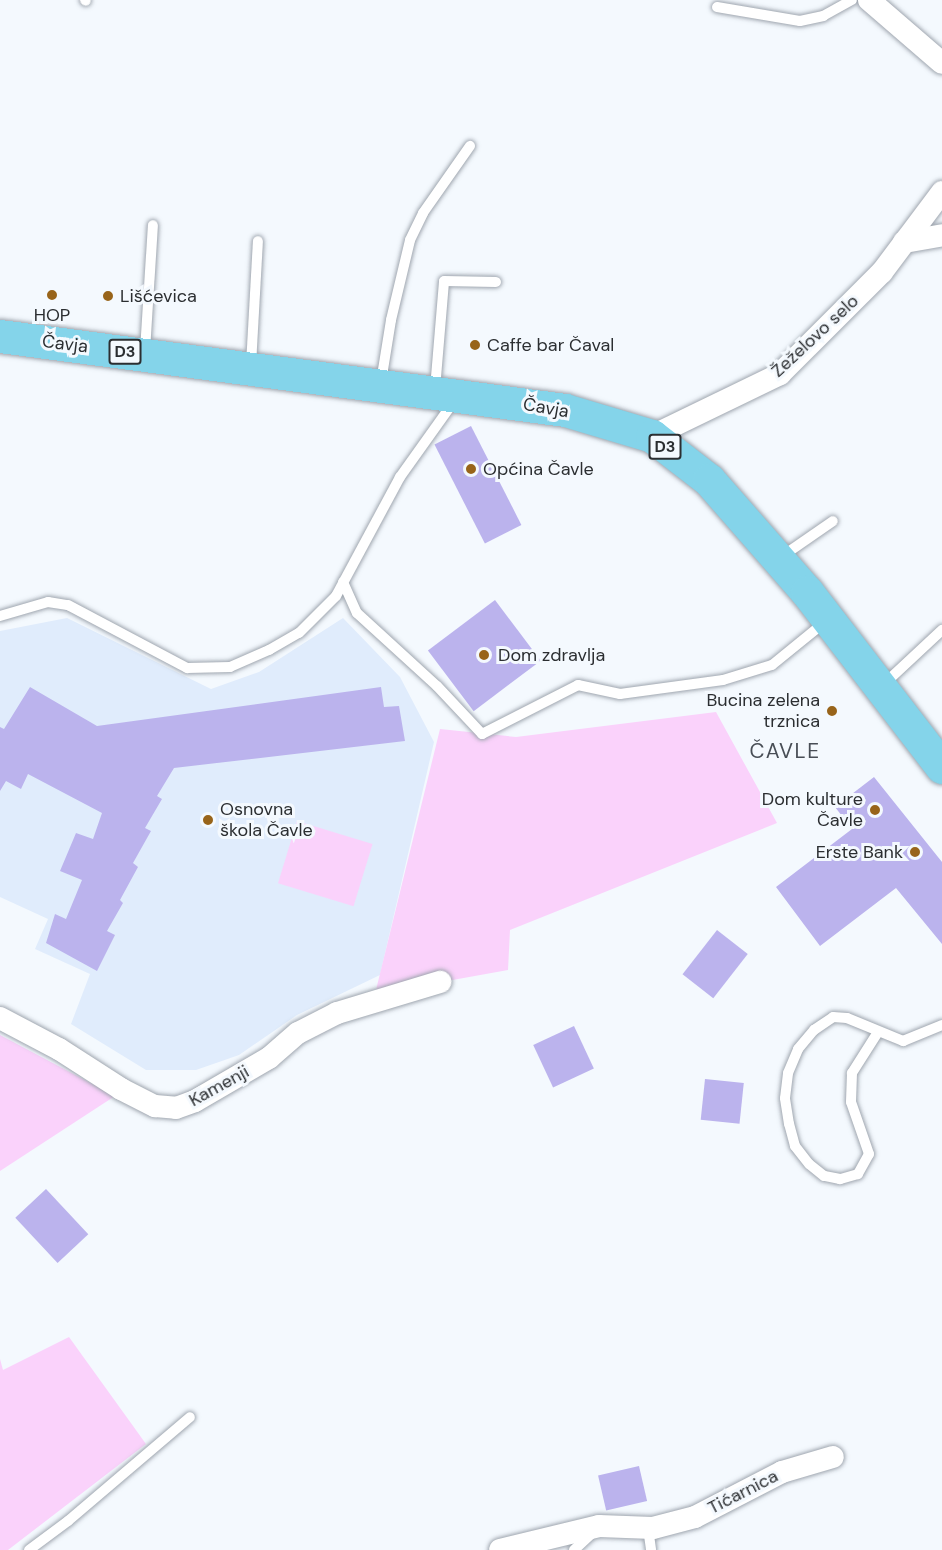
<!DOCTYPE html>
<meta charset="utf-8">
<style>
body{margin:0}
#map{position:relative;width:942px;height:1550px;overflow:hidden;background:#f4f9fe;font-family:"DM Sans",sans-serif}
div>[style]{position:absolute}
.built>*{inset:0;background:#e0ecfc}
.green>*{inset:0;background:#fad2fb;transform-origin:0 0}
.building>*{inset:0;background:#bbb3ed;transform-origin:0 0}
.roads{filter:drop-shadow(0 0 2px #9fa6af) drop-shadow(0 0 2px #9fa6af)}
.service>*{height:10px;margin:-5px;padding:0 5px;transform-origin:5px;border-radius:5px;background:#fff}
.minor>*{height:22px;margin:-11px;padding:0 11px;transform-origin:11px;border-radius:11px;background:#fff}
.primary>*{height:33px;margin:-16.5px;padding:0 16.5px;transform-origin:16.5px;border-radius:16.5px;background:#84d4ea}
.dots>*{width:16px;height:16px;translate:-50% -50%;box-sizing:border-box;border:3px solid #f4f9fe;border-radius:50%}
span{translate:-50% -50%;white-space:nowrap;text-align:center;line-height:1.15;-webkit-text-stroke:6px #f4f9fe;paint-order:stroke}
.shield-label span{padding:2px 4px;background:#f4f9fe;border:2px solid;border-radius:4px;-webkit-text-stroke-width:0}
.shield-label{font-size:16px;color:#2b2e31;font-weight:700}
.poi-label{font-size:18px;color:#2b2e31}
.left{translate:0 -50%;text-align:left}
.right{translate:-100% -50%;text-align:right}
.street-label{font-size:18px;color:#2b2e31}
.quarter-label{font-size:21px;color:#484e56;letter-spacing:1.5px}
</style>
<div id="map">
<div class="built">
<div style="clip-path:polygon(67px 618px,211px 689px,259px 672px,343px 618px,400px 677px,434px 742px,380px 975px,297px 1015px,239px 1055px,196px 1070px,146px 1070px,71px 1024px,90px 974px,35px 949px,48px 919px,0 897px,0 631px)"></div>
</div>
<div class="green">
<div style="clip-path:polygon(716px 712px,777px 823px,510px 930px,508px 970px,375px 994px,440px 729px,516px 737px)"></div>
<div style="left:297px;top:821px;width:79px;height:65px;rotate:17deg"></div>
<div style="clip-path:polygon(0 1035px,115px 1096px,0 1171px)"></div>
<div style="clip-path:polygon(69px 1337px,146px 1444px,8px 1550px,0 1550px,0 1359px,3px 1370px)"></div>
</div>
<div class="building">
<div style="left:471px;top:426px;width:111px;height:41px;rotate:63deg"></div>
<div style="left:495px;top:600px;width:76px;height:84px;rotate:53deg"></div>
<div style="clip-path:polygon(30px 687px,97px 726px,381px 687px,384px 707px,399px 706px,405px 741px,174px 768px,157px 796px,162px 799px,145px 828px,151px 831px,133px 863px,138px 867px,120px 900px,123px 903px,107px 931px,115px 935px,97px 971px,46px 943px,55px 914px,66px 919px,82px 880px,60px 871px,76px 833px,93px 839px,102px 813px,28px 774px,21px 789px,6px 781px,0 791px,0 727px,4px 729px)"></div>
<div style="clip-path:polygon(874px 777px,942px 862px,942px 944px,896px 888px,820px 946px,776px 887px,852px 829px,835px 807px)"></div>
<div style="left:717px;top:930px;width:39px;height:56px;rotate:38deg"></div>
<div style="left:574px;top:1026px;width:47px;height:45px;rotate:65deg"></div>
<div style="left:705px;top:1079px;width:39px;height:41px;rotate:6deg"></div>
<div style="left:46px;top:1189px;width:62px;height:42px;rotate:47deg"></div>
<div style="left:639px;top:1466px;width:36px;height:42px;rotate:77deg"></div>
</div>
<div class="roads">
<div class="service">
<div style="left:85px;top:0;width:1px;rotate:45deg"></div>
<div style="left:717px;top:7px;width:84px;rotate:9.6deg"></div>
<div style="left:800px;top:21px;width:24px;rotate:-12deg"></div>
<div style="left:823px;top:16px;width:33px;rotate:-29deg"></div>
<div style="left:145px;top:351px;width:126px;rotate:-86.4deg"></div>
<div style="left:251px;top:365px;width:124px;rotate:-86.8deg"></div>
<div style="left:381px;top:382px;width:63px;rotate:-80.8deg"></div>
<div style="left:391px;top:320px;width:82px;rotate:-76.6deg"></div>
<div style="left:410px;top:240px;width:30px;rotate:-64deg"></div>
<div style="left:423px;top:213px;width:82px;rotate:-55deg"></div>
<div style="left:435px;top:389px;width:108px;rotate:-85.2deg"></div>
<div style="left:444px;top:281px;width:52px;rotate:1.1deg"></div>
<div style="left:781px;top:557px;width:63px;rotate:-34.7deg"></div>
<div style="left:343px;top:582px;width:34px;rotate:66deg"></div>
<div style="left:357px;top:613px;width:108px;rotate:42.4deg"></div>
<div style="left:437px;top:686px;width:66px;rotate:46.8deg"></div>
<div style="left:482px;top:734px;width:108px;rotate:-27deg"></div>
<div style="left:578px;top:685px;width:43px;rotate:12.1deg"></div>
<div style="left:620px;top:694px;width:104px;rotate:-7.7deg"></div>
<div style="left:723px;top:680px;width:51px;rotate:-17deg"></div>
<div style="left:772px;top:665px;width:70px;rotate:-39.2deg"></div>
<div style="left:0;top:616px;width:50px;rotate:-16.3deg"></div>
<div style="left:48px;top:602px;width:20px;rotate:9deg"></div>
<div style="left:68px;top:605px;width:135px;rotate:27.9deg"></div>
<div style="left:187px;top:668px;width:43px;rotate:-1.3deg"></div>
<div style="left:230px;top:667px;width:43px;rotate:-23.6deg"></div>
<div style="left:269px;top:650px;width:34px;rotate:-30deg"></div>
<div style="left:299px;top:633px;width:52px;rotate:-45deg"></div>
<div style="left:336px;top:596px;width:135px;rotate:-61.7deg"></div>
<div style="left:400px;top:477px;width:95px;rotate:-54.5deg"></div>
<div style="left:883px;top:685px;width:81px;rotate:-43deg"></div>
<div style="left:878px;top:1032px;width:49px;rotate:122.4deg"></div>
<div style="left:852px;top:1073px;width:29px;rotate:92deg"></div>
<div style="left:851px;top:1102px;width:55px;rotate:70.9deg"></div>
<div style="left:869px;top:1154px;width:23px;rotate:119deg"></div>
<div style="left:858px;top:1174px;width:19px;rotate:164deg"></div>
<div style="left:840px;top:1179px;width:16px;rotate:-169deg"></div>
<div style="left:824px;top:1176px;width:19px;rotate:-141deg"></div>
<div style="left:809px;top:1164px;width:23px;rotate:-128deg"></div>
<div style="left:795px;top:1146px;width:23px;rotate:-105deg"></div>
<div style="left:789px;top:1124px;width:26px;rotate:-99deg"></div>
<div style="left:785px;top:1098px;width:25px;rotate:-83deg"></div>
<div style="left:788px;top:1073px;width:26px;rotate:-67deg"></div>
<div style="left:798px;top:1049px;width:25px;rotate:-50deg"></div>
<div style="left:814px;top:1030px;width:23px;rotate:-34deg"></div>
<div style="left:833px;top:1017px;width:14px;rotate:4deg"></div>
<div style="left:847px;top:1018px;width:61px;rotate:22.3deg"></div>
<div style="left:903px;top:1041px;width:42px;rotate:-22.3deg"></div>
<div style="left:648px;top:1528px;width:22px;rotate:82deg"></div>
<div style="left:29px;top:1550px;width:49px;rotate:-36.6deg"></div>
<div style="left:68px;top:1521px;width:160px;rotate:-40.4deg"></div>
<div style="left:574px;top:1550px;width:26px;rotate:-43deg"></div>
</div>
<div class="minor">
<div style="left:869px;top:0;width:96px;rotate:40.8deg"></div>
<div style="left:904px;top:242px;width:39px;rotate:-10deg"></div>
<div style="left:652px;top:436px;width:142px;rotate:-25.8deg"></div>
<div style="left:780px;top:374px;width:144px;rotate:-45deg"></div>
<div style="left:882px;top:272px;width:100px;rotate:-53.1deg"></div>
<div style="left:0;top:1018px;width:67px;rotate:27.7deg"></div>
<div style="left:59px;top:1049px;width:74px;rotate:32.8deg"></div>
<div style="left:121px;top:1089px;width:38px;rotate:27deg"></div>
<div style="left:155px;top:1106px;width:21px;rotate:5deg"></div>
<div style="left:176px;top:1108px;width:20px;rotate:-20deg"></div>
<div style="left:195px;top:1101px;width:86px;rotate:-30.2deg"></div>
<div style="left:269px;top:1058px;width:38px;rotate:-41deg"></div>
<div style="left:298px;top:1033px;width:44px;rotate:-27.1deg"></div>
<div style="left:337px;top:1013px;width:108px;rotate:-16.8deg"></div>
<div style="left:500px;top:1550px;width:102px;rotate:-13.6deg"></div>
<div style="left:599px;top:1526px;width:54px;rotate:2.1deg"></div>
<div style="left:653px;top:1528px;width:43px;rotate:-14.7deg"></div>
<div style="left:695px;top:1517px;width:98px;rotate:-27.3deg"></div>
<div style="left:782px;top:1472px;width:53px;rotate:-16.4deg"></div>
</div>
<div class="primary">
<div style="left:0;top:336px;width:570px;rotate:7.46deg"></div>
<div style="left:565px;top:410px;width:91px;rotate:16.6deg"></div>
<div style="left:652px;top:436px;width:72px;rotate:37.7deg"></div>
<div style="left:709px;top:480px;width:149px;rotate:48.8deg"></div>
<div style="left:807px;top:592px;width:221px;rotate:52.4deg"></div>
</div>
</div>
<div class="dots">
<div style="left:52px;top:295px;background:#98641a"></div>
<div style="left:108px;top:296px;background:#98641a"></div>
<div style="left:475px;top:345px;background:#98641a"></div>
<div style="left:471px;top:469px;background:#98641a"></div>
<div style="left:484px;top:655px;background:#98641a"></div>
<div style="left:832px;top:711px;background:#98641a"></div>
<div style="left:875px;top:810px;background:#98641a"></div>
<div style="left:208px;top:820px;background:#98641a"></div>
<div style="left:915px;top:852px;background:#98641a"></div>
</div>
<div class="shield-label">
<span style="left:125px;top:352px">D3</span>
<span style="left:665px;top:447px">D3</span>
</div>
<div class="poi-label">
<span class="left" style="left:120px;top:296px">Lišćevica</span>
<span style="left:52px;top:315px">HOP</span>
<span class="left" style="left:487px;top:345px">Caffe bar Čaval</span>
<span class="left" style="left:483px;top:469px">Općina Čavle</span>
<span class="left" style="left:498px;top:655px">Dom zdravlja</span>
<span class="right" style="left:820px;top:711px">Bucina zelena<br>trznica</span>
<span class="right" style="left:863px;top:810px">Dom kulture<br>Čavle</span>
<span class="left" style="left:220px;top:820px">Osnovna<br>škola Čavle</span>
<span class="right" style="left:903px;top:852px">Erste Bank</span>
</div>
<div class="street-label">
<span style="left:815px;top:336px;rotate:-43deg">Žeželovo selo</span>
<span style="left:65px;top:344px;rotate:7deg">Čavja</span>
<span style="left:546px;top:408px;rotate:10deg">Čavja</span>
<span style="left:219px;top:1086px;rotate:-29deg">Kamenji</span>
<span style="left:743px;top:1492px;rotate:-27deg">Tićarnica</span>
</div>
<div class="quarter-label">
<span style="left:785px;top:751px">ČAVLE</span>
</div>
</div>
